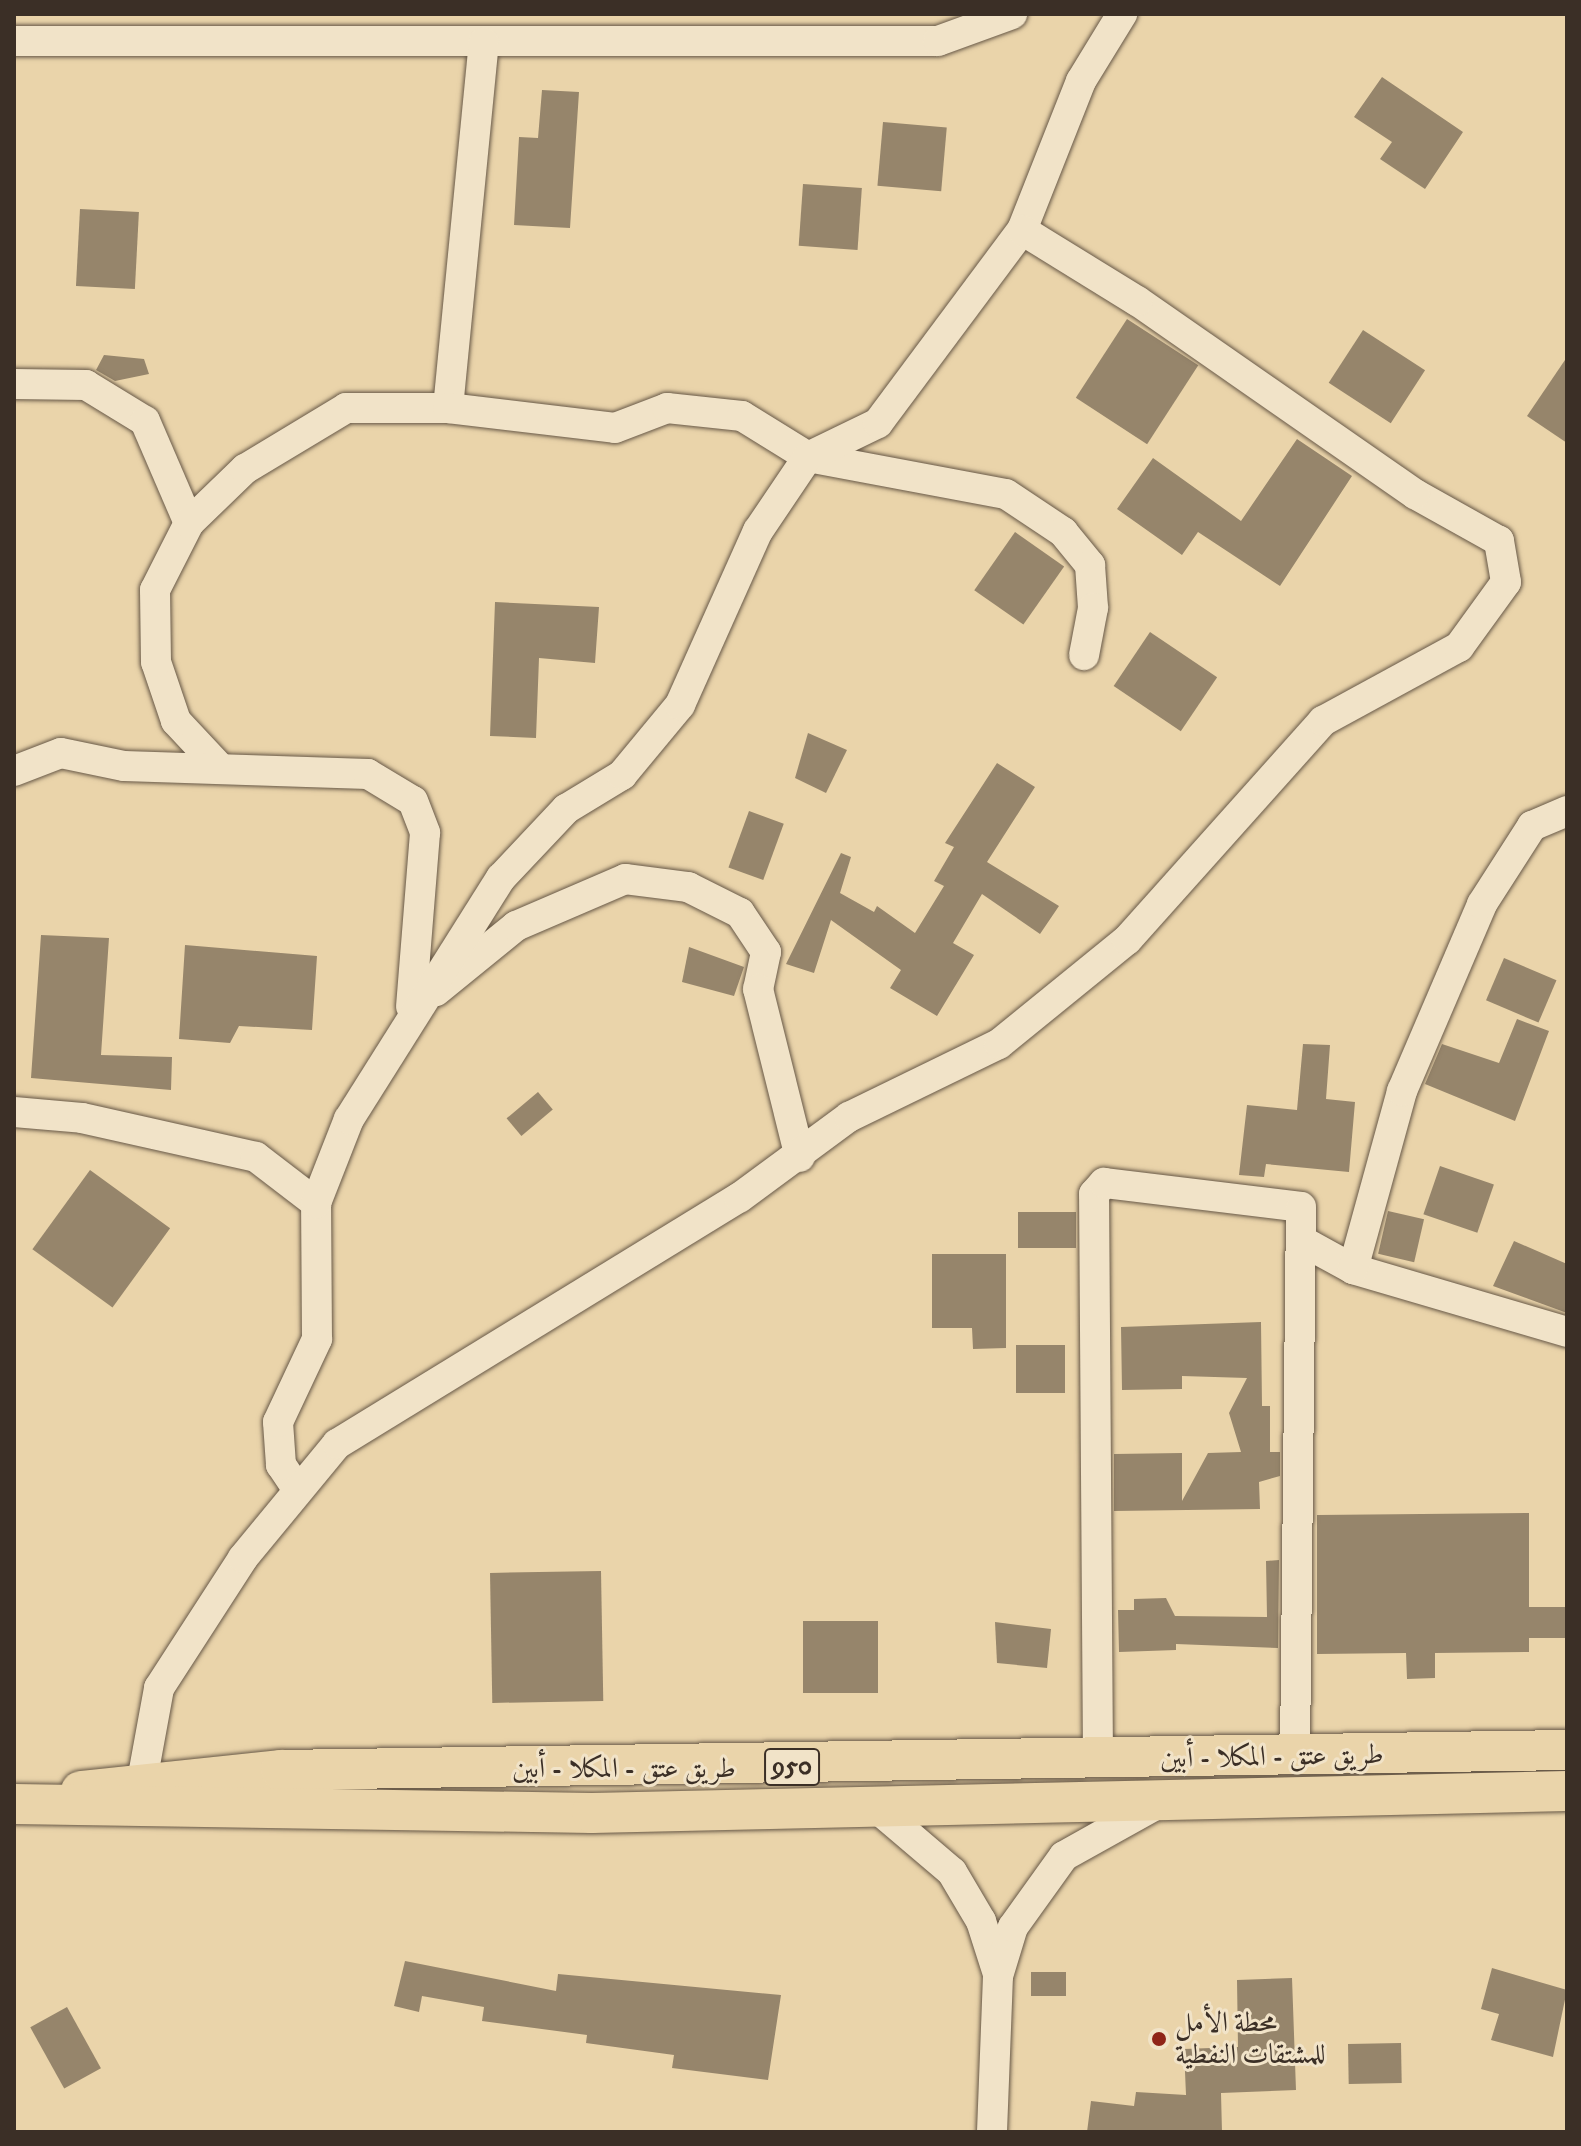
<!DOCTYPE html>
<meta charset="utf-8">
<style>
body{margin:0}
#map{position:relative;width:1581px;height:2146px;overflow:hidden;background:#ead4aa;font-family:"IM FELL DW Pica",Amiri,serif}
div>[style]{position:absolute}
.building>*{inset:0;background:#96856b;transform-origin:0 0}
.roads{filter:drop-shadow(0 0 2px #675847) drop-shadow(0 0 2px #675847)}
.minor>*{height:30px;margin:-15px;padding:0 15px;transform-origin:15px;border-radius:15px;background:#f1e3c8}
.major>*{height:40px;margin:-20px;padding:0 20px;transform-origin:20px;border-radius:20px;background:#ead4aa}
.dots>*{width:22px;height:22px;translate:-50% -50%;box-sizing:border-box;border:4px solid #f1e3c8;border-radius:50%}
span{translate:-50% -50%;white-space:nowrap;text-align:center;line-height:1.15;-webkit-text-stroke:6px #f1e3c8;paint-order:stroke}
.shield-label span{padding:2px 6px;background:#f1e3c8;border:2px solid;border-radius:6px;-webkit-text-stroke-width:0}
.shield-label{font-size:26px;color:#3b2f26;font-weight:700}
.street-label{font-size:28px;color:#3b2f26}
.poi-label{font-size:28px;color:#3b2f26}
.left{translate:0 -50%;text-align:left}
.frame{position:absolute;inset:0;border:16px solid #3b2f26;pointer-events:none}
</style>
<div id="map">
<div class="building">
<div style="clip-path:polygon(1382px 77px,1463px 132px,1425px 189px,1380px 159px,1392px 142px,1354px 117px)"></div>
<div style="clip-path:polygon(542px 90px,579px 92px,570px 228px,514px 225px,519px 137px,538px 138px)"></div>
<div style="left:883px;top:122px;width:64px;height:64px;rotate:5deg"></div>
<div style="left:803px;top:184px;width:59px;height:62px;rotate:4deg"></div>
<div style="left:80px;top:209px;width:59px;height:77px;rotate:3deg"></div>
<div style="left:1127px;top:319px;width:85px;height:94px;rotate:33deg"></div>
<div style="left:1363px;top:330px;width:74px;height:63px;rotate:33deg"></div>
<div style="clip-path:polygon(104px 355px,144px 359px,149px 374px,115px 381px,96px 370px)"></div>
<div style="clip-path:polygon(1567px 357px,1567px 443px,1527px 416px)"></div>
<div style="clip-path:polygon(1297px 439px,1352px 476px,1280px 586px,1198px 532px,1182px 555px,1117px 509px,1153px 458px,1241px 521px)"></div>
<div style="left:1015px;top:532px;width:60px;height:71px;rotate:35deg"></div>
<div style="clip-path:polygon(495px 602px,599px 607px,595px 663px,539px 658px,536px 738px,490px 736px)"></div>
<div style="left:1150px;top:632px;width:81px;height:65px;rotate:34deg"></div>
<div style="clip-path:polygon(808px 733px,847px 750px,826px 793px,795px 778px)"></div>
<div style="clip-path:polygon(997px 763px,1035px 787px,987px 862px,1059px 906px,1040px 934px,982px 894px,953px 943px,974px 955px,937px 1016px,890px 988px,901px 970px,831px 920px,814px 973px,786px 964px,841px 853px,851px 857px,840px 893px,874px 912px,877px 906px,915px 933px,944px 886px,934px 881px,954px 847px,945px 843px)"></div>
<div style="left:749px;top:811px;width:37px;height:60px;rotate:20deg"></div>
<div style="clip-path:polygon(41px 935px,109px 938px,101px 1055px,172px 1057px,171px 1090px,31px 1078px)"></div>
<div style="clip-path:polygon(185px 945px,317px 956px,312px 1030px,239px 1026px,230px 1043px,179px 1039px)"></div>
<div style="clip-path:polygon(689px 947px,744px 967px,734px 996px,682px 982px)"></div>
<div style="left:1504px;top:958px;width:57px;height:46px;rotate:23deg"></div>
<div style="clip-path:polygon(1517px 1019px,1549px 1031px,1515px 1121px,1425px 1084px,1442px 1044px,1499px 1063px)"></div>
<div style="clip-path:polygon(1303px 1044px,1330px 1045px,1326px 1099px,1355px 1102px,1349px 1172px,1266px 1164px,1264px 1177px,1239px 1175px,1247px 1105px,1297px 1110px)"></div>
<div style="left:538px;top:1092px;width:23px;height:41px;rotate:50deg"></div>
<div style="left:1440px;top:1166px;width:57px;height:51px;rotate:19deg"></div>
<div style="left:90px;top:1170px;width:99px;height:98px;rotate:36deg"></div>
<div style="left:1388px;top:1211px;width:37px;height:44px;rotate:13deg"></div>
<div style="left:1076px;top:1212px;width:36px;height:58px;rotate:90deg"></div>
<div style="clip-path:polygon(1514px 1241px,1567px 1264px,1567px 1313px,1493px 1286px)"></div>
<div style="clip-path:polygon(932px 1254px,1006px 1254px,1006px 1348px,973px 1349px,972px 1328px,932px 1328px)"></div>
<div style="clip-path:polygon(1261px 1322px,1262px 1406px,1270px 1406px,1270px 1452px,1280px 1452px,1280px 1476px,1259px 1482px,1260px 1509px,1114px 1511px,1114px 1454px,1182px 1453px,1182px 1501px,1208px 1453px,1241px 1452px,1229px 1413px,1247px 1378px,1182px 1376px,1182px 1389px,1122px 1390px,1121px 1327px)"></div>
<div style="left:1016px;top:1345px;width:49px;height:48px"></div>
<div style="clip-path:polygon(1529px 1513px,1529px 1607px,1567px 1607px,1567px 1638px,1529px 1638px,1529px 1652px,1435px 1653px,1435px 1678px,1407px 1679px,1406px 1653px,1317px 1654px,1317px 1515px)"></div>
<div style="clip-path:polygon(1279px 1560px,1278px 1648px,1176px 1644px,1176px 1650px,1119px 1652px,1118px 1610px,1134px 1610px,1134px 1599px,1166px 1598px,1175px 1616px,1267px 1617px,1266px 1561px)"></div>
<div style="left:601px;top:1571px;width:130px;height:111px;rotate:89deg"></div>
<div style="left:878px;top:1621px;width:72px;height:75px;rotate:90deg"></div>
<div style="clip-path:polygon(995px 1622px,1051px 1629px,1047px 1668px,997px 1663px)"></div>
<div style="clip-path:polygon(405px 1961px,556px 1991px,558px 1974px,781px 1995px,768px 2080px,672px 2068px,674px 2055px,586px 2043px,587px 2035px,482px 2021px,484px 2007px,422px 1996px,419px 2012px,394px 2006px)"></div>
<div style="clip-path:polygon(1492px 1968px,1567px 1990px,1553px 2057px,1491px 2040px,1499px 2014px,1481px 2009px)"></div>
<div style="left:1066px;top:1972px;width:24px;height:35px;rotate:90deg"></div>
<div style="clip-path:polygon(1292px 1978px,1296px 2090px,1221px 2093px,1222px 2132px,1087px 2132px,1091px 2101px,1134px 2106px,1136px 2092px,1186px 2095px,1184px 2049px,1238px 2047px,1237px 1980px)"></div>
<div style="left:67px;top:2007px;width:70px;height:42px;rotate:61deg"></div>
<div style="left:1401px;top:2043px;width:40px;height:53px;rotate:89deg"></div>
</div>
<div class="roads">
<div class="minor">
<div style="left:14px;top:41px;width:924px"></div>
<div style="left:938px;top:41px;width:79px;rotate:-20deg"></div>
<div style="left:14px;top:384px;width:72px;rotate:0.8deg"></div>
<div style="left:86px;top:385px;width:69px;rotate:31.4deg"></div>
<div style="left:145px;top:421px;width:111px;rotate:66.7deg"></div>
<div style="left:448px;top:408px;width:367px;rotate:-84.4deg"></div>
<div style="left:219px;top:767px;width:63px;rotate:-133.1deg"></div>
<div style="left:176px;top:721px;width:62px;rotate:-108.7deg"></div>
<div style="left:156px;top:662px;width:72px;rotate:-90.8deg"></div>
<div style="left:155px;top:590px;width:75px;rotate:-63.1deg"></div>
<div style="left:189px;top:523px;width:78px;rotate:-44deg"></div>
<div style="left:245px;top:469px;width:118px;rotate:-31.1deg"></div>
<div style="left:346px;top:408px;width:102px"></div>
<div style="left:448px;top:408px;width:168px;rotate:6.8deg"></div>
<div style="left:615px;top:428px;width:56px;rotate:-21deg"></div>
<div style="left:667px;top:408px;width:75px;rotate:6.1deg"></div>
<div style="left:742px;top:416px;width:78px;rotate:31.8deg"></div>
<div style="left:808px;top:457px;width:201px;rotate:10.6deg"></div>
<div style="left:1006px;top:494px;width:69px;rotate:33.7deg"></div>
<div style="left:1063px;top:532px;width:43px;rotate:50.7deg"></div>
<div style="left:1090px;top:565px;width:43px;rotate:86deg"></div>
<div style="left:1093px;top:608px;width:48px;rotate:100.8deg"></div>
<div style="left:14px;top:771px;width:50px;rotate:-21deg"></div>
<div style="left:61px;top:753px;width:64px;rotate:11.7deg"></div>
<div style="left:124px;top:766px;width:244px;rotate:1.9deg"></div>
<div style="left:368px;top:774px;width:52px;rotate:31deg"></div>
<div style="left:413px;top:801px;width:34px;rotate:69deg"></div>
<div style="left:425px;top:833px;width:174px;rotate:94.6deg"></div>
<div style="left:436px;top:991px;width:103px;rotate:-39.1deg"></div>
<div style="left:516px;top:926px;width:119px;rotate:-23.3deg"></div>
<div style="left:625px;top:879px;width:64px;rotate:7.2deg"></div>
<div style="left:688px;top:887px;width:58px;rotate:26.6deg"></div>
<div style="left:740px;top:913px;width:47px;rotate:56.3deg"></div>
<div style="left:766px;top:952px;width:38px;rotate:102deg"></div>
<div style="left:758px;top:989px;width:173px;rotate:76deg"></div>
<div style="left:14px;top:1112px;width:68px;rotate:5deg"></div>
<div style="left:82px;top:1118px;width:178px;rotate:12.6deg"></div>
<div style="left:256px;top:1157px;width:76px;rotate:37.5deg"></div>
<div style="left:1302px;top:1241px;width:58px;rotate:28.8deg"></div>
<div style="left:1353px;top:1269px;width:223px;rotate:16.4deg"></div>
<div style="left:1353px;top:1269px;width:185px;rotate:-74.6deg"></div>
<div style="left:1402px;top:1091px;width:203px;rotate:-66.8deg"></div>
<div style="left:1482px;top:904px;width:93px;rotate:-57.3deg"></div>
<div style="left:1532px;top:826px;width:38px;rotate:-23deg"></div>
<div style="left:296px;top:1487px;width:27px;rotate:-124deg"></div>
<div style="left:281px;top:1465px;width:43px;rotate:-94deg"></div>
<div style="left:278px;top:1422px;width:92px;rotate:-64.8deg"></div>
<div style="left:317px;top:1339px;width:136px;rotate:-90.4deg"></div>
<div style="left:316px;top:1203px;width:90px;rotate:-68.6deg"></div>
<div style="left:349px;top:1119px;width:285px;rotate:-57.8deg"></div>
<div style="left:501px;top:878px;width:95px;rotate:-46.7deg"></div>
<div style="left:566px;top:809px;width:66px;rotate:-31.3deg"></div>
<div style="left:622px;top:775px;width:91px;rotate:-50.4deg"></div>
<div style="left:680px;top:705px;width:191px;rotate:-65.9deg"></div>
<div style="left:758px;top:531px;width:89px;rotate:-56deg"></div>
<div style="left:808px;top:457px;width:78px;rotate:-25.9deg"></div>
<div style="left:878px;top:423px;width:241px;rotate:-53.3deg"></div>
<div style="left:1022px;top:230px;width:160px;rotate:-68.4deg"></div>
<div style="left:1081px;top:81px;width:79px;rotate:-58.5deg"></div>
<div style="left:1098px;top:1760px;width:566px;rotate:-90.4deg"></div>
<div style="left:1094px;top:1194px;width:15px;rotate:-48deg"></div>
<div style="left:1104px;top:1183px;width:198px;rotate:6.9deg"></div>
<div style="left:1301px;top:1207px;width:549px;rotate:90.63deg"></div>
<div style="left:142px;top:1781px;width:95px;rotate:-79.6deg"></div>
<div style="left:159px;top:1688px;width:155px;rotate:-57.1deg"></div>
<div style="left:243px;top:1558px;width:148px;rotate:-50.5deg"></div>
<div style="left:337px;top:1444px;width:471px;rotate:-31.5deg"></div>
<div style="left:739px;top:1198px;width:137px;rotate:-36.4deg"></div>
<div style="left:849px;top:1117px;width:167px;rotate:-26deg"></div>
<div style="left:999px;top:1044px;width:165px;rotate:-39.1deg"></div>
<div style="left:1127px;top:940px;width:294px;rotate:-48.2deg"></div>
<div style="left:1323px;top:721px;width:155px;rotate:-28.6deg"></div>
<div style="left:1459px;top:647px;width:80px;rotate:-54.1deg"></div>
<div style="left:1506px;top:582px;width:42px;rotate:-99.7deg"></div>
<div style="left:1499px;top:541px;width:96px;rotate:-150.8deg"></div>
<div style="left:1415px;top:494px;width:338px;rotate:-145.2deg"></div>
<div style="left:1137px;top:301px;width:135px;rotate:-148.3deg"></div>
<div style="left:878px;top:1809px;width:97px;rotate:40.4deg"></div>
<div style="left:952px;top:1872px;width:57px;rotate:59.4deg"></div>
<div style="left:981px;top:1921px;width:56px;rotate:72.2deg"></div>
<div style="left:992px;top:2132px;width:156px;rotate:-87.8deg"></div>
<div style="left:998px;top:1976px;width:51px;rotate:-73deg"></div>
<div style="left:1013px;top:1927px;width:87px;rotate:-54.3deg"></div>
<div style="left:1064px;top:1856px;width:107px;rotate:-29.2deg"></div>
</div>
<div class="major">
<div style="left:81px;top:1791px;width:201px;rotate:-6deg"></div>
<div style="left:281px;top:1770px;width:1286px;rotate:-0.89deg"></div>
<div style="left:14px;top:1804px;width:578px;rotate:0.89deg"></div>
<div style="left:592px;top:1813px;width:975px;rotate:-1.29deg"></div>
</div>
</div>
<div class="dots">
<div style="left:1159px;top:2039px;background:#8f2418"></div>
</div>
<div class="shield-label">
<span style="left:792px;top:1767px">950</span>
</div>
<div class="street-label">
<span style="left:1272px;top:1757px;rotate:-1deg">طريق عتق - المكلا - أبين</span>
<span style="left:624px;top:1769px">طريق عتق - المكلا - أبين</span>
</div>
<div class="poi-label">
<span class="left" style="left:1175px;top:2039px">محطة الأمل<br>للمشتقات النفطية</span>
</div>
<div class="frame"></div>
</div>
